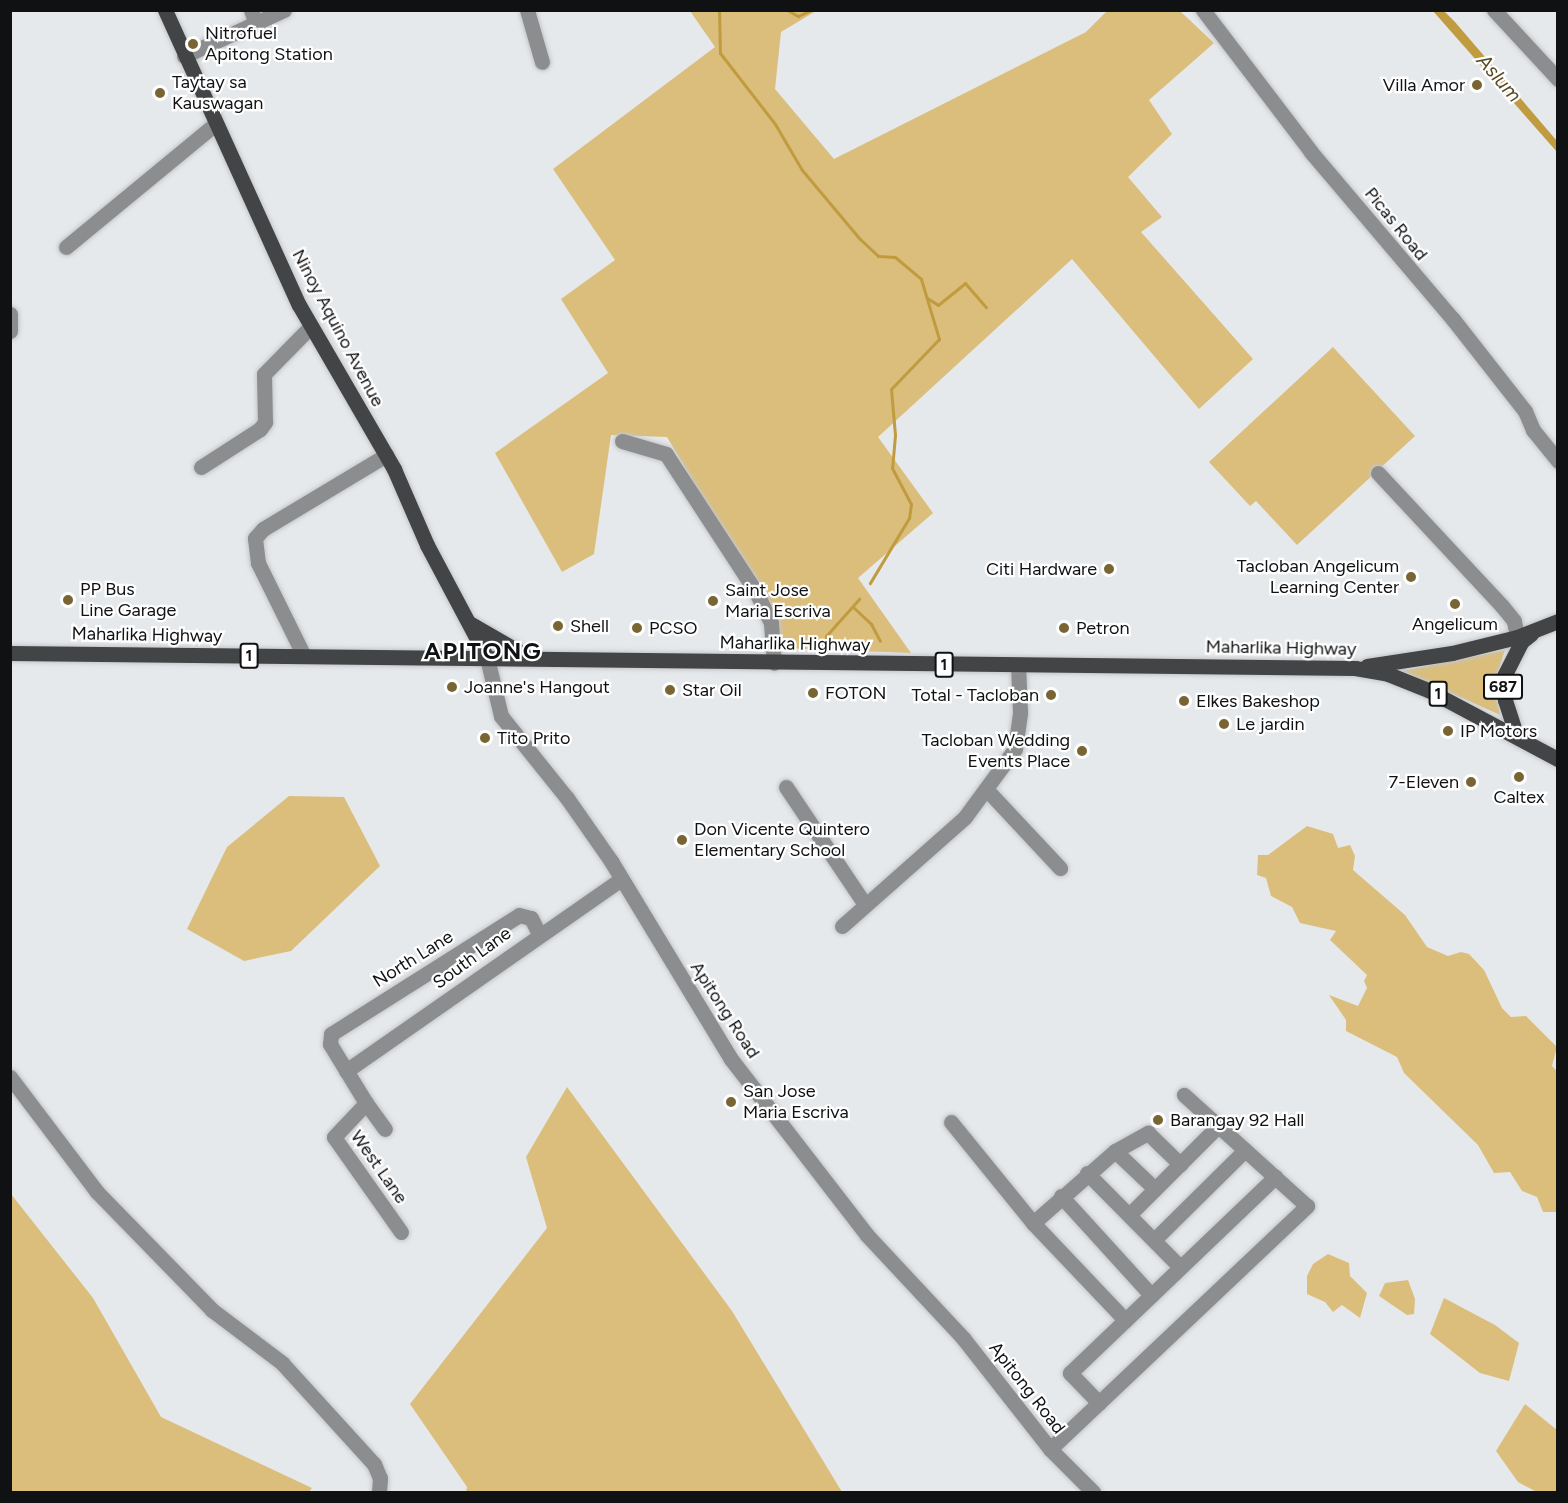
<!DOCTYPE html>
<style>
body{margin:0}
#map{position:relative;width:1568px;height:1503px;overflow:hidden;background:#e6e9ec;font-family:Figtree,sans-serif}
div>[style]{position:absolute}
.green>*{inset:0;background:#dbbe7b}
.water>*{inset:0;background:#c09b3f}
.stream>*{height:3px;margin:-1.5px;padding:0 1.5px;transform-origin:1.5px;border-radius:1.5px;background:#c09b3f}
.roads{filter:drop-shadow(0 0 2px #c4c6c9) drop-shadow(0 0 2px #c4c6c9)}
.minor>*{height:15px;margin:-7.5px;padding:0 7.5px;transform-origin:7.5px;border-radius:7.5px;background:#8c8d8f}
.major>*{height:15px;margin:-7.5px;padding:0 7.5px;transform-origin:7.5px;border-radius:7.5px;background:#424446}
.dots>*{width:16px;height:16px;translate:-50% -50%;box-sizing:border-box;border:3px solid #fff;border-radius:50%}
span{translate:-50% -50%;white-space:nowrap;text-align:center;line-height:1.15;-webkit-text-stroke:4.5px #fff;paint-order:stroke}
.shield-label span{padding:2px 4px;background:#fff;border:2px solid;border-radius:4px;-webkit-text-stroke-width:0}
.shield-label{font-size:16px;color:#101112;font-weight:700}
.poi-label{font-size:18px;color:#101112}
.left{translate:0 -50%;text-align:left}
.right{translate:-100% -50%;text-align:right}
.street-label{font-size:18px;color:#101112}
.water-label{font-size:20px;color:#5a4a24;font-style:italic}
.district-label{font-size:24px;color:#101112;font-weight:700;letter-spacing:1.5px}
.frame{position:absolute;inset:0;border:12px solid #101112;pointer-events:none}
</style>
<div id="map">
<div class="green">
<div style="clip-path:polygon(690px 11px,816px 11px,781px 32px,775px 89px,834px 159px,1086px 32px,1107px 11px,1180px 11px,1214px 43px,1149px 100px,1172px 134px,1128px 177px,1162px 217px,1141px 232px,1253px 359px,1199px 409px,1072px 259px,878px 437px,933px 513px,858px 578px,911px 653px,778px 648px,774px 618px,667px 437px,611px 435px,594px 554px,562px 572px,495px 453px,608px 373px,561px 299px,615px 260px,553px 169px,715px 47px)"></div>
<div style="clip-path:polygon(1333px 347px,1415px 436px,1297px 545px,1256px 501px,1250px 506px,1209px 462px)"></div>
<div style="clip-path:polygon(1505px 650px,1494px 684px,1500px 715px,1402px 671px)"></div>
<div style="clip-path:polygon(289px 796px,344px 797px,380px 866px,291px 951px,244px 961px,187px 929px,227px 847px)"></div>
<div style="clip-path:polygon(1307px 826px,1333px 834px,1338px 848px,1350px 845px,1355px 856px,1353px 870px,1405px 915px,1427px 947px,1448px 956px,1461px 952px,1469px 954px,1484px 970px,1502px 1008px,1511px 1017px,1526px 1016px,1557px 1047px,1552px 1066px,1558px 1072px,1557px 1212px,1543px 1212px,1537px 1197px,1522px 1191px,1510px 1172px,1494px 1173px,1478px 1145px,1404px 1073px,1397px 1057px,1346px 1031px,1346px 1020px,1329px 995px,1358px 1006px,1367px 988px,1364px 981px,1367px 975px,1330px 940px,1336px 931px,1300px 923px,1292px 907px,1271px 896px,1266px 878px,1257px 875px,1258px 855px,1268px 855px)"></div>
<div style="clip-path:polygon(567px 1087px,732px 1311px,842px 1492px,466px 1492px,467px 1487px,410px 1404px,547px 1228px,526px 1157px)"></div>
<div style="clip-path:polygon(11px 1194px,93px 1298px,161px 1417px,312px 1488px,309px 1492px,11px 1492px)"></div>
<div style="clip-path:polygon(1328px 1254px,1349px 1263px,1350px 1276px,1367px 1293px,1360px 1318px,1342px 1305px,1333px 1312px,1325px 1302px,1307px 1294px,1307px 1276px,1313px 1264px)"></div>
<div style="clip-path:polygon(1408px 1280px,1415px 1299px,1414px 1314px,1407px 1315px,1379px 1296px,1385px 1283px)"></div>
<div style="clip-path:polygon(1444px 1298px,1495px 1325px,1519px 1343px,1509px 1381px,1480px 1373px,1430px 1334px)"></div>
<div style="clip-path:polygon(1525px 1404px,1557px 1430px,1557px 1492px,1537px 1492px,1518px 1482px,1496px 1451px)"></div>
</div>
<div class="water">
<div style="clip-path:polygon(1433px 11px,1444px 11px,1455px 22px,1557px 141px,1557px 152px)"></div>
</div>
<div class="stream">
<div style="left:719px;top:10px;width:43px;rotate:88.7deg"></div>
<div style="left:720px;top:53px;width:90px;rotate:52.2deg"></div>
<div style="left:775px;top:124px;width:53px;rotate:59.6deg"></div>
<div style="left:802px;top:170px;width:90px;rotate:50deg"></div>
<div style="left:860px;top:239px;width:25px;rotate:43deg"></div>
<div style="left:878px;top:256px;width:17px;rotate:3deg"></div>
<div style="left:895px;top:257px;width:34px;rotate:40deg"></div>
<div style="left:921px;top:279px;width:63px;rotate:73.3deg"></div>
<div style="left:939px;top:339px;width:69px;rotate:133.8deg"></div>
<div style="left:891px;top:389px;width:46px;rotate:85deg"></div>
<div style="left:895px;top:435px;width:33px;rotate:95deg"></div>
<div style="left:892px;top:468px;width:41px;rotate:62.2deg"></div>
<div style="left:911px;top:504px;width:14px;rotate:98deg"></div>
<div style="left:909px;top:518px;width:76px;rotate:121deg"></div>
<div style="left:787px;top:10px;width:13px;rotate:29deg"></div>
<div style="left:798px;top:16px;width:14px;rotate:-25deg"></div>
<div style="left:927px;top:298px;width:13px;rotate:32deg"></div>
<div style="left:938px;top:305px;width:35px;rotate:-39deg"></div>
<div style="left:965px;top:283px;width:32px;rotate:49deg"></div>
<div style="left:853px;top:607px;width:25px;rotate:43deg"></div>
<div style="left:871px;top:624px;width:19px;rotate:62deg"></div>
<div style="left:827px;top:641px;width:5px;rotate:-101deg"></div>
<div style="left:826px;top:636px;width:50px;rotate:-48.3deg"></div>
</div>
<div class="roads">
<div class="minor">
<div style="left:251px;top:10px;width:15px;rotate:70deg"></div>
<div style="left:527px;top:10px;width:54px;rotate:73.9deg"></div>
<div style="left:1203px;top:10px;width:178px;rotate:52.7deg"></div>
<div style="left:1311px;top:152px;width:218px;rotate:49.7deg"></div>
<div style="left:1452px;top:318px;width:118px;rotate:51.9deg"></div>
<div style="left:1525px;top:411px;width:21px;rotate:67deg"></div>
<div style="left:1533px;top:430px;width:40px;rotate:51deg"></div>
<div style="left:1494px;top:10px;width:94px;rotate:47.2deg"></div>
<div style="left:184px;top:56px;width:110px;rotate:-24.7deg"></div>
<div style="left:66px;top:247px;width:193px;rotate:-39.5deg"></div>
<div style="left:10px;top:314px;width:17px;rotate:90deg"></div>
<div style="left:622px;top:441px;width:46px;rotate:16.5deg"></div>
<div style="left:666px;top:454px;width:165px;rotate:56.9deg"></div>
<div style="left:756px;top:592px;width:34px;rotate:64deg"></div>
<div style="left:771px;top:623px;width:40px;rotate:85.7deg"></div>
<div style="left:201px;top:467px;width:70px;rotate:-32.8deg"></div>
<div style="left:260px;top:429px;width:9px;rotate:-54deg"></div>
<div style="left:265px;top:422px;width:48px;rotate:-91.2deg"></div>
<div style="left:264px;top:374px;width:67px;rotate:-45.6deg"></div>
<div style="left:1378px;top:473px;width:182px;rotate:47deg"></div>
<div style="left:1502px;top:606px;width:19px;rotate:51deg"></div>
<div style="left:1514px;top:621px;width:16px;rotate:79deg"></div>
<div style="left:304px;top:656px;width:104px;rotate:-116.3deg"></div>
<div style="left:258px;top:563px;width:25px;rotate:-97deg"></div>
<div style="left:255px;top:538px;width:12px;rotate:-48deg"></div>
<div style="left:263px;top:529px;width:144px;rotate:-31deg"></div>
<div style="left:487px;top:658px;width:60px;rotate:76.4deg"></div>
<div style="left:501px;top:716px;width:105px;rotate:51.2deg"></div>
<div style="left:567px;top:798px;width:77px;rotate:55.1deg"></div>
<div style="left:611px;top:861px;width:232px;rotate:58.8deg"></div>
<div style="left:731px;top:1059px;width:222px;rotate:52.3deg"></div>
<div style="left:867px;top:1235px;width:141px;rotate:47deg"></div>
<div style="left:963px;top:1338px;width:141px;rotate:51.9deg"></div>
<div style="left:1050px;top:1449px;width:61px;rotate:45deg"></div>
<div style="left:786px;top:787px;width:140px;rotate:56.1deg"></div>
<div style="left:987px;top:790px;width:107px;rotate:46.9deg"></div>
<div style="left:842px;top:926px;width:164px;rotate:-41.5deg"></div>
<div style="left:965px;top:817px;width:84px;rotate:-53.7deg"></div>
<div style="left:1015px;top:749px;width:37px;rotate:-82deg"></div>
<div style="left:1020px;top:712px;width:47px;rotate:-92.4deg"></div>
<div style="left:346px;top:1071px;width:335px;rotate:-34.9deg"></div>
<div style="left:10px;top:1077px;width:144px;rotate:52.9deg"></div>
<div style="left:97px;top:1192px;width:165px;rotate:45.7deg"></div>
<div style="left:212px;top:1310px;width:88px;rotate:37.1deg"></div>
<div style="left:282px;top:1363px;width:137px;rotate:47.7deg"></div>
<div style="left:374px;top:1464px;width:15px;rotate:67deg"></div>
<div style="left:380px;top:1478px;width:14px;rotate:94deg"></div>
<div style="left:366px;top:1103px;width:32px;rotate:54deg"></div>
<div style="left:951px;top:1122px;width:130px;rotate:50.9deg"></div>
<div style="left:1033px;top:1223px;width:134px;rotate:46.5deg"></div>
<div style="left:1115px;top:1151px;width:55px;rotate:43.5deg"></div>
<div style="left:1087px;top:1173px;width:132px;rotate:45.3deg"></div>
<div style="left:1061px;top:1196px;width:134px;rotate:47.7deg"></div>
<div style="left:1129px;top:1215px;width:126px;rotate:-45deg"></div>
<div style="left:1033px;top:1223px;width:109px;rotate:-41.3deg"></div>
<div style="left:1115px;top:1151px;width:38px;rotate:-29deg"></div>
<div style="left:1148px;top:1133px;width:45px;rotate:44.1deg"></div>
<div style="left:401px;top:1232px;width:116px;rotate:-125.2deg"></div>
<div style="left:334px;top:1137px;width:47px;rotate:-46.7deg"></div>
<div style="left:366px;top:1103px;width:69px;rotate:-121.4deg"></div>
<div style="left:330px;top:1044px;width:10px;rotate:-84deg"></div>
<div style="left:331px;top:1034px;width:222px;rotate:-32.3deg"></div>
<div style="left:519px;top:915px;width:12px;rotate:14deg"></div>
<div style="left:531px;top:918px;width:18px;rotate:63deg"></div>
<div style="left:1154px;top:1240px;width:128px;rotate:-44.7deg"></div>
<div style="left:1099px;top:1403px;width:42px;rotate:-134deg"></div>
<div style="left:1070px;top:1373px;width:284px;rotate:-43.7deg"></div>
<div style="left:1050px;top:1449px;width:354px;rotate:-43.4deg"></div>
<div style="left:1307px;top:1206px;width:166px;rotate:-137.9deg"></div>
</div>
<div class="major">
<div style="left:165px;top:10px;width:324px;rotate:65.6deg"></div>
<div style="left:299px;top:305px;width:190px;rotate:59.9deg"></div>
<div style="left:394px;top:469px;width:83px;rotate:66.5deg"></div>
<div style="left:427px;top:545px;width:128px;rotate:62deg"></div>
<div style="left:471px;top:624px;width:62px;rotate:29.9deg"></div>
<div style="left:10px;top:653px;width:1345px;rotate:0.64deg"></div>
<div style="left:1355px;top:668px;width:34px;rotate:10deg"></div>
<div style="left:1388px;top:674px;width:43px;rotate:21.8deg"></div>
<div style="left:1428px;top:690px;width:147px;rotate:28deg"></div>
<div style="left:1367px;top:666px;width:86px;rotate:-8.7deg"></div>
<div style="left:1452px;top:653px;width:67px;rotate:-13.8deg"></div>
<div style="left:1517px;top:637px;width:44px;rotate:-21.3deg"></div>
<div style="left:1516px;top:734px;width:36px;rotate:-108deg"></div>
<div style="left:1505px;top:700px;width:24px;rotate:-92deg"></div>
<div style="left:1504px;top:676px;width:38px;rotate:-63deg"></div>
<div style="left:1521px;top:642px;width:13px;rotate:-39deg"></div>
</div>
</div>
<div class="dots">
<div style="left:193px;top:44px;background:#796534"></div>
<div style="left:1477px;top:85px;background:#796534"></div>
<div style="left:160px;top:93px;background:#796534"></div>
<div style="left:1109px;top:569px;background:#796534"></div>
<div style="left:1411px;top:577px;background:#796534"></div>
<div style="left:68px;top:600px;background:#796534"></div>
<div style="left:713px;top:601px;background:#796534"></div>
<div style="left:1455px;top:604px;background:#796534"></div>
<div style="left:558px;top:626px;background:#796534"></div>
<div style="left:637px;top:628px;background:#796534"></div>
<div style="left:1064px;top:628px;background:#796534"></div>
<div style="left:452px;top:687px;background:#796534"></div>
<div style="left:670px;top:690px;background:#796534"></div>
<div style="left:813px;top:693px;background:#796534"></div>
<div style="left:1051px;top:695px;background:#796534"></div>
<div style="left:1184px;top:701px;background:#796534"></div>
<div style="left:1224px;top:724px;background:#796534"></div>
<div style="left:1448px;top:731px;background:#796534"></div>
<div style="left:485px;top:738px;background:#796534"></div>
<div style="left:1082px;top:751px;background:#796534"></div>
<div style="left:1519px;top:777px;background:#796534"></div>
<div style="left:1471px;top:782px;background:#796534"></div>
<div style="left:682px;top:840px;background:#796534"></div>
<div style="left:731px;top:1102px;background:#796534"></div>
<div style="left:1158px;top:1120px;background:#796534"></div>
</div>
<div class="shield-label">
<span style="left:249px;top:656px">1</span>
<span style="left:944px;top:665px">1</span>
<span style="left:1503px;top:687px">687</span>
<span style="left:1438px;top:694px">1</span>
</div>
<div class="poi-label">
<span class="left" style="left:205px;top:44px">Nitrofuel<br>Apitong Station</span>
<span class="left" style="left:172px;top:93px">Taytay sa<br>Kauswagan</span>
<span class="right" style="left:1465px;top:85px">Villa Amor</span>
<span class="right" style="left:1399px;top:577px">Tacloban Angelicum<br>Learning Center</span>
<span class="right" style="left:1097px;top:569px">Citi Hardware</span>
<span class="left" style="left:80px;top:600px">PP Bus<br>Line Garage</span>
<span class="left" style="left:725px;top:601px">Saint Jose<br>Maria Escriva</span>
<span style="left:1455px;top:624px">Angelicum</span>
<span class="left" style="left:570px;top:626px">Shell</span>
<span class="left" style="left:649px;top:628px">PCSO</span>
<span class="left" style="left:1076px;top:628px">Petron</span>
<span class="left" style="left:464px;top:687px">Joanne's Hangout</span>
<span class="left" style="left:682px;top:690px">Star Oil</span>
<span class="left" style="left:825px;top:693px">FOTON</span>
<span class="right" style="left:1039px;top:695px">Total - Tacloban</span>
<span class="left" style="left:1196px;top:701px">Elkes Bakeshop</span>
<span class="left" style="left:1236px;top:724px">Le jardin</span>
<span class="left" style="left:1460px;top:731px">IP Motors</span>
<span class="left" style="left:497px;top:738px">Tito Prito</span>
<span class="right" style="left:1070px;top:751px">Tacloban Wedding<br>Events Place</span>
<span class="right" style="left:1459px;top:782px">7-Eleven</span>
<span style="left:1519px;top:797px">Caltex</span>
<span class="left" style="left:694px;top:840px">Don Vicente Quintero<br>Elementary School</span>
<span class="left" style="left:743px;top:1102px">San Jose<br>Maria Escriva</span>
<span class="left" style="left:1170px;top:1120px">Barangay 92 Hall</span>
</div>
<div class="street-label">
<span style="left:1396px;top:224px;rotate:51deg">Picas Road</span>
<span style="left:338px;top:328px;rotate:62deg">Ninoy Aquino Avenue</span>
<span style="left:147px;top:635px;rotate:1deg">Maharlika Highway</span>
<span style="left:795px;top:644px;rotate:1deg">Maharlika Highway</span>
<span style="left:1281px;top:648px;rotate:1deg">Maharlika Highway</span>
<span style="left:472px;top:958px;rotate:-36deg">South Lane</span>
<span style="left:413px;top:959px;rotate:-32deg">North Lane</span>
<span style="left:725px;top:1010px;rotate:57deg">Apitong Road</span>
<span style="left:379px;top:1167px;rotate:55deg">West Lane</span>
<span style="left:1027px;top:1388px;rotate:52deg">Apitong Road</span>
</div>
<div class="water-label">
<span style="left:1499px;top:78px;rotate:49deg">Aslum</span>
</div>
<div class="district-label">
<span style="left:483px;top:651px">APITONG</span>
</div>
<div class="frame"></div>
</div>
